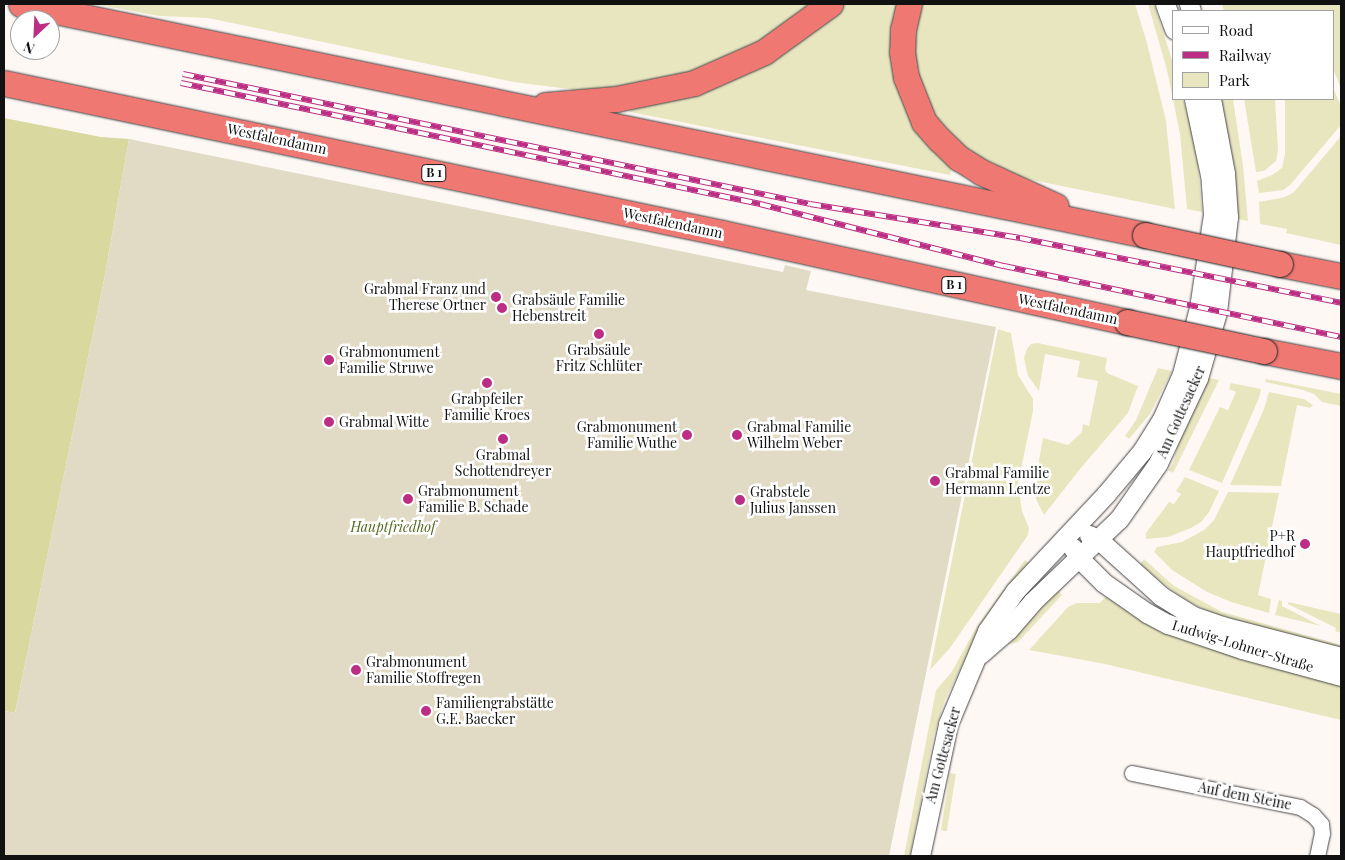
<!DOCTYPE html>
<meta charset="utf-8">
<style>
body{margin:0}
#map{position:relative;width:1345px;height:860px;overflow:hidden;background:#fef8f5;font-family:"Playfair Display",serif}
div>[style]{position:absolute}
.green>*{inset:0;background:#e8e6bf;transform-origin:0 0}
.forest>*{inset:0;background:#d8d89f}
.cemetery>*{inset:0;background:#e1dbc5}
.roads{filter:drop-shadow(0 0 1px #444) drop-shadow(0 0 1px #444)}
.minor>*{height:15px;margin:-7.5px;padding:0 7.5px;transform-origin:7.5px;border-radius:7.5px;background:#fff}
.tertiary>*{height:19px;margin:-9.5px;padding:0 9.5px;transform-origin:9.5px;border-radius:9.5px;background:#fff}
.trunk>*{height:25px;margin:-12.5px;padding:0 12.5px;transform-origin:12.5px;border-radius:12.5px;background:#ef7872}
.rail>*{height:5.5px;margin-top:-2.75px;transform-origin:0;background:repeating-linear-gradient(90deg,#fff 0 11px,#bb2e83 0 22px);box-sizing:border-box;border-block:1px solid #bb2e83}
.bridges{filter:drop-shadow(0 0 1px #222) drop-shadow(0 0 1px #222)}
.trunk-bridge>*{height:25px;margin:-12.5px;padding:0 12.5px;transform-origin:12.5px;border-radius:12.5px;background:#ef7872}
.dots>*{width:14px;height:14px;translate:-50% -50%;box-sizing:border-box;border:2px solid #fff;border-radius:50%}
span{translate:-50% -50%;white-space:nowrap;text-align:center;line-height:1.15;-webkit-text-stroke:5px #fff;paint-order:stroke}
.shield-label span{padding:1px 4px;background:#fff;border:1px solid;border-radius:4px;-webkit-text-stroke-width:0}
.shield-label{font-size:12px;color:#111;font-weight:700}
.street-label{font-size:14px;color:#111}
.poi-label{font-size:14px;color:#111}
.right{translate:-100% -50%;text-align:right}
.left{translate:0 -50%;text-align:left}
.park-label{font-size:14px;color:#566723;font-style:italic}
.frame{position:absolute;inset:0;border:5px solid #111;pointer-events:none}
.legend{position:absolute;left:1172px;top:10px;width:162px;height:90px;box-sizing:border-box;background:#fff;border:1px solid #a0a0a0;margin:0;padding:6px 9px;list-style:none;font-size:15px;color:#111}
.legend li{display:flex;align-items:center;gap:10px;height:25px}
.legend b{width:25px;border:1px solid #a0a0a0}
.north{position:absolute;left:10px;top:10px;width:50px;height:50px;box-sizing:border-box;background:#fff;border:1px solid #a0a0a0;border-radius:50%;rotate:205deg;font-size:14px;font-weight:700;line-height:20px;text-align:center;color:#111}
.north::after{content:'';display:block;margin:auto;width:18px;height:22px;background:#bb2e83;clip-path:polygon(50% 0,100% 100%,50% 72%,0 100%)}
</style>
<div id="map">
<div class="green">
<div style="clip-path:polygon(94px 4px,819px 4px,781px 33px,673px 81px,584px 91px,514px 82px,208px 18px,159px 16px)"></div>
<div style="clip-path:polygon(844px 4px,900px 4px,895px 35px,953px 163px,950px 175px,630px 112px,631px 106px,792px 44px)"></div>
<div style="clip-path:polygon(916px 4px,1135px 4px,1147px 43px,1166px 121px,1175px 209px,1022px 178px,987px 166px,956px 145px,932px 116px,911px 62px)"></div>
<div style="clip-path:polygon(1148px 4px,1154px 4px,1174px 66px,1174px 99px,1183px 99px,1190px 123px,1198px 165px,1202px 212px,1187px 209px,1180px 134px,1167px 70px)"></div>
<div style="clip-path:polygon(1222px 4px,1341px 4px,1341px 89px,1334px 71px,1334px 11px,1224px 11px)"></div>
<div style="clip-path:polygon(1334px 90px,1341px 106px,1341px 125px,1290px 185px,1283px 190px,1259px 193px,1257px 181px,1272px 175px,1282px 168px,1285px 153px,1285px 99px,1334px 99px)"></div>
<div style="clip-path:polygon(1217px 99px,1233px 99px,1243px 166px,1248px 221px,1233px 218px)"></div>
<div style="clip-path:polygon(1244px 99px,1275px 99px,1278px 150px,1276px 161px,1264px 171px,1256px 172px)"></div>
<div style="clip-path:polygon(1341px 136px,1341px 245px,1286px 233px,1287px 229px,1260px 224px,1259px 202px,1285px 197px,1294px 192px)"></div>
<div style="clip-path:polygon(998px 329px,1011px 333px,1018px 375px,1033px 399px,1033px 411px,1018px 484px,1022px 511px,1029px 528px,1028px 535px,950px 648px,930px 670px)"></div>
<div style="clip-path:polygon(1038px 343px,1107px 358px,1105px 369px,1107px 373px,1138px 386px,1128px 413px,1080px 469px,1044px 515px,1036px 499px,1036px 477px,1043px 438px,1068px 445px,1082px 432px,1083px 424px,1089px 426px,1098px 381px,1077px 377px,1080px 361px,1045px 354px,1039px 391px,1028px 376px,1024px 358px,1027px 349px,1031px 344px)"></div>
<div style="clip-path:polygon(1158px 368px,1172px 371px,1150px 414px,1129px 439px,1125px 436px,1136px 420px)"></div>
<div style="clip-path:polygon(1204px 377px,1219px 380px,1173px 473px,1168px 470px,1173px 463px,1184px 423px)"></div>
<div style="clip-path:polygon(1266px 379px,1341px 394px,1341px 406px,1322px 402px,1314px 394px,1303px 390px,1265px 382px)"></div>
<div style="clip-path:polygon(1231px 383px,1261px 389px,1259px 398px,1222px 483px,1189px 470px,1220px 407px,1228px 410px,1236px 392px,1229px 389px)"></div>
<div style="clip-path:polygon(1269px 392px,1304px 399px,1313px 405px,1310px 408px,1297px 405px,1281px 486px,1230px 485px,1264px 409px)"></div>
<div style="clip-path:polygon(1185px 477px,1219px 491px,1209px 512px,1201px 522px,1191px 528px,1168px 537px,1146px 539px,1146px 533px,1169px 502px,1174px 504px,1181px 494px,1176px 491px)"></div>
<div style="clip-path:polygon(1228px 492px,1279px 493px,1258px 595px,1271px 599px,1269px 613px,1231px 602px,1207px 592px,1172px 570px,1154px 552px,1157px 547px,1182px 542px,1204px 530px,1214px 520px)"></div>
<div style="clip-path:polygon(1144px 559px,1174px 586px,1222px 612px,1341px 645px,1341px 651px,1229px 620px,1194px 605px,1170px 589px,1140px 564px)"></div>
<div style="clip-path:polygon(1025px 560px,1029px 564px,974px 642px,945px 700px,934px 735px,910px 856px,904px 856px,936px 690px,951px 673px,976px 628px)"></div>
<div style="clip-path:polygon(1058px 590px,1062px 595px,1018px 642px,1008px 645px)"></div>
<div style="clip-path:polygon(1108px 594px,1341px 682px,1341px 720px,1105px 664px,1029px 650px,1068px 607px,1077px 603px,1100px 603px)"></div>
<div style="clip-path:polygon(1279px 600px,1282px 601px,1282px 606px,1321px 626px,1275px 615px)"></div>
<div style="clip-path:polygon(1288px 602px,1341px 614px,1341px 633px,1335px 631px,1336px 628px,1288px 604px)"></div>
<div style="left:950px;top:773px;width:6px;height:58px;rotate:9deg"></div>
</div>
<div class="forest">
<div style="clip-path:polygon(4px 118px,101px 137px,129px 139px,104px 280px,15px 713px,4px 711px)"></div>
</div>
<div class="cemetery">
<div style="clip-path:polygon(129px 139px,783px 272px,785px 265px,811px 271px,806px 290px,996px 327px,889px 856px,4px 856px,4px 711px,15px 713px,104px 280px)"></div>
</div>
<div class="roads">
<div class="minor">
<div style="left:1132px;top:773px;width:171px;rotate:11.4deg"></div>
<div style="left:1300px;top:807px;width:15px;rotate:32deg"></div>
<div style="left:1313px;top:815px;width:12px;rotate:48deg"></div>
<div style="left:1321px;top:824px;width:9px;rotate:84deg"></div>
<div style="left:1322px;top:833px;width:24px;rotate:102deg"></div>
</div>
<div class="tertiary">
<div style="left:1165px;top:4px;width:27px;rotate:70deg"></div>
<div style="left:1189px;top:4px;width:7px;rotate:74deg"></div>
<div style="left:1089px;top:535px;width:11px;rotate:27deg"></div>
<div style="left:1099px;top:540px;width:84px;rotate:42.1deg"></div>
<div style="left:1161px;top:596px;width:38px;rotate:32deg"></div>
<div style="left:1193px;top:616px;width:31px;rotate:19deg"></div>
<div style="left:1222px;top:626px;width:123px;rotate:14.6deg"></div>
<div style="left:1073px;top:548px;width:12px;rotate:59deg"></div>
<div style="left:1079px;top:558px;width:35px;rotate:45deg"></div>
<div style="left:1104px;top:583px;width:52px;rotate:34.9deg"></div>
<div style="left:1147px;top:613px;width:24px;rotate:28deg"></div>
<div style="left:1168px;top:624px;width:78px;rotate:18.7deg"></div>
<div style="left:1242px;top:649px;width:103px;rotate:15.3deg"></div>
<div style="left:980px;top:654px;width:37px;rotate:-41deg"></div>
<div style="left:1008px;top:630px;width:37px;rotate:-49deg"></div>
<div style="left:1032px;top:602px;width:120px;rotate:-43.7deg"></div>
<div style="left:1119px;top:519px;width:68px;rotate:-55.1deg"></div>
<div style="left:1158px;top:463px;width:94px;rotate:-64.8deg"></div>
<div style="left:1198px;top:378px;width:69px;rotate:-73.9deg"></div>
<div style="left:1217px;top:312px;width:96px;rotate:-83.4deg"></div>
<div style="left:1228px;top:217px;width:44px;rotate:-93.9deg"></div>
<div style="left:1225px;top:173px;width:75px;rotate:-100.7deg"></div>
<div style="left:920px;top:856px;width:135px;rotate:-78deg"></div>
<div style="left:948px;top:724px;width:101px;rotate:-67.2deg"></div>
<div style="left:987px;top:631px;width:49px;rotate:-55deg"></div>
<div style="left:1015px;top:591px;width:133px;rotate:-46.8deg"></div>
<div style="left:1106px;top:494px;width:56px;rotate:-50.1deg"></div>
<div style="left:1142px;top:451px;width:38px;rotate:-58deg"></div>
<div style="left:1162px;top:419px;width:49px;rotate:-66deg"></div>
<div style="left:1182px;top:374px;width:68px;rotate:-75.6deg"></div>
<div style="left:1199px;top:308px;width:95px;rotate:-81.5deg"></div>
<div style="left:1213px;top:214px;width:39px;rotate:-94deg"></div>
<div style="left:1210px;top:175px;width:78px;rotate:-101.9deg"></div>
</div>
<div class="trunk">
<div style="left:21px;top:4px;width:1147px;rotate:11.61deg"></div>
<div style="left:909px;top:4px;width:26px;rotate:103deg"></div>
<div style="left:903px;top:29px;width:23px;rotate:92deg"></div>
<div style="left:902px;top:52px;width:25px;rotate:81deg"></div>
<div style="left:906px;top:77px;width:48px;rotate:68.2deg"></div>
<div style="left:924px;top:122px;width:23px;rotate:49deg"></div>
<div style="left:939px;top:139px;width:28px;rotate:44deg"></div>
<div style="left:959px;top:158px;width:26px;rotate:32deg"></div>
<div style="left:981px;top:172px;width:82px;rotate:24.4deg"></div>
<div style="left:4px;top:83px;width:734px;rotate:11.8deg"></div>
<div style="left:722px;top:233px;width:415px;rotate:12.4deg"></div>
<div style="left:545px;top:105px;width:71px;rotate:-4.8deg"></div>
<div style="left:616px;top:99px;width:80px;rotate:-11.6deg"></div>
<div style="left:694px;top:83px;width:77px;rotate:-23.9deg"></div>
<div style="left:764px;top:52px;width:82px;rotate:-36deg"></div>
<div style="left:1280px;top:264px;width:62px;rotate:11.1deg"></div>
<div style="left:1264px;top:351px;width:78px;rotate:11deg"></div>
</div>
</div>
<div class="rail">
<div style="left:183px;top:74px;width:640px;rotate:11.71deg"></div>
<div style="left:810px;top:204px;width:213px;rotate:9.2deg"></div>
<div style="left:1020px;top:238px;width:328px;rotate:11.4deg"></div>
<div style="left:181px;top:83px;width:592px;rotate:11.8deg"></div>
<div style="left:760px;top:204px;width:252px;rotate:14.3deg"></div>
<div style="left:1004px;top:266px;width:344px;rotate:11.9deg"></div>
</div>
<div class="bridges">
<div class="trunk-bridge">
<div style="left:1145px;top:235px;width:138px;rotate:12.1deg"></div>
<div style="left:1127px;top:322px;width:140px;rotate:12deg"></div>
</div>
</div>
<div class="dots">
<div style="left:496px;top:297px;background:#bb2e83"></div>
<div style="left:502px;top:308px;background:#bb2e83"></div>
<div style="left:599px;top:334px;background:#bb2e83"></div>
<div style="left:329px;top:360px;background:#bb2e83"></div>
<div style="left:487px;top:383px;background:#bb2e83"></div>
<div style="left:329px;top:422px;background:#bb2e83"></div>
<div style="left:687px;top:435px;background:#bb2e83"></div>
<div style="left:737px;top:435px;background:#bb2e83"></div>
<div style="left:503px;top:439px;background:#bb2e83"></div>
<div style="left:935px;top:481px;background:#bb2e83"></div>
<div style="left:408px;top:499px;background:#bb2e83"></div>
<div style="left:740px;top:500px;background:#bb2e83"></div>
<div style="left:1305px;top:544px;background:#bb2e83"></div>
<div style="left:356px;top:670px;background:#bb2e83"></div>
<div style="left:426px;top:711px;background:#bb2e83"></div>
</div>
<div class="shield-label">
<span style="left:434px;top:173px">B 1</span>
<span style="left:954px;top:285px">B 1</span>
</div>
<div class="street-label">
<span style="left:277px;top:139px;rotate:12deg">Westfalendamm</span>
<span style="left:673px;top:223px;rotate:12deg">Westfalendamm</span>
<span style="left:1068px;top:309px;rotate:12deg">Westfalendamm</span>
<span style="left:1181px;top:412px;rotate:-66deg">Am Gottesacker</span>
<span style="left:1243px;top:646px;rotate:17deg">Ludwig-Lohner-Straße</span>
<span style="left:943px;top:755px;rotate:-75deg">Am Gottesacker</span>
<span style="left:1245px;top:796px;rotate:11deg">Auf dem Steine</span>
</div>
<div class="poi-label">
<span class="right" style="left:486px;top:297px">Grabmal Franz und<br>Therese Ortner</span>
<span class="left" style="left:512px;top:308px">Grabsäule Familie<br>Hebenstreit</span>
<span style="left:599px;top:358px">Grabsäule<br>Fritz Schlüter</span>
<span class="left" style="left:339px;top:360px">Grabmonument<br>Familie Struwe</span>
<span style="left:487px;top:407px">Grabpfeiler<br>Familie Kroes</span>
<span class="left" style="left:339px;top:422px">Grabmal Witte</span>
<span class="right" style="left:677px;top:435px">Grabmonument<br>Familie Wuthe</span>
<span class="left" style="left:747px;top:435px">Grabmal Familie<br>Wilhelm Weber</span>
<span style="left:503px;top:463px">Grabmal<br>Schottendreyer</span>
<span class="left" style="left:945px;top:481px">Grabmal Familie<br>Hermann Lentze</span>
<span class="left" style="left:418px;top:499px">Grabmonument<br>Familie B. Schade</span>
<span class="left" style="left:750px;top:500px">Grabstele<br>Julius Janssen</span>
<span class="right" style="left:1295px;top:544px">P+R<br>Hauptfriedhof</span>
<span class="left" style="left:366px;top:670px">Grabmonument<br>Familie Stoffregen</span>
<span class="left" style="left:436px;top:711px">Familiengrabstätte<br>G.E. Baecker</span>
</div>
<div class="park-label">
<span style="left:393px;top:527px">Hauptfriedhof</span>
</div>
<div class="frame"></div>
<ul class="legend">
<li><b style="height:6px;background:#fff"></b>Road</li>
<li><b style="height:6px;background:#bb2e83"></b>Railway</li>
<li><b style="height:14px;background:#e8e6bf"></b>Park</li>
</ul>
<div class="north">N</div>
</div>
